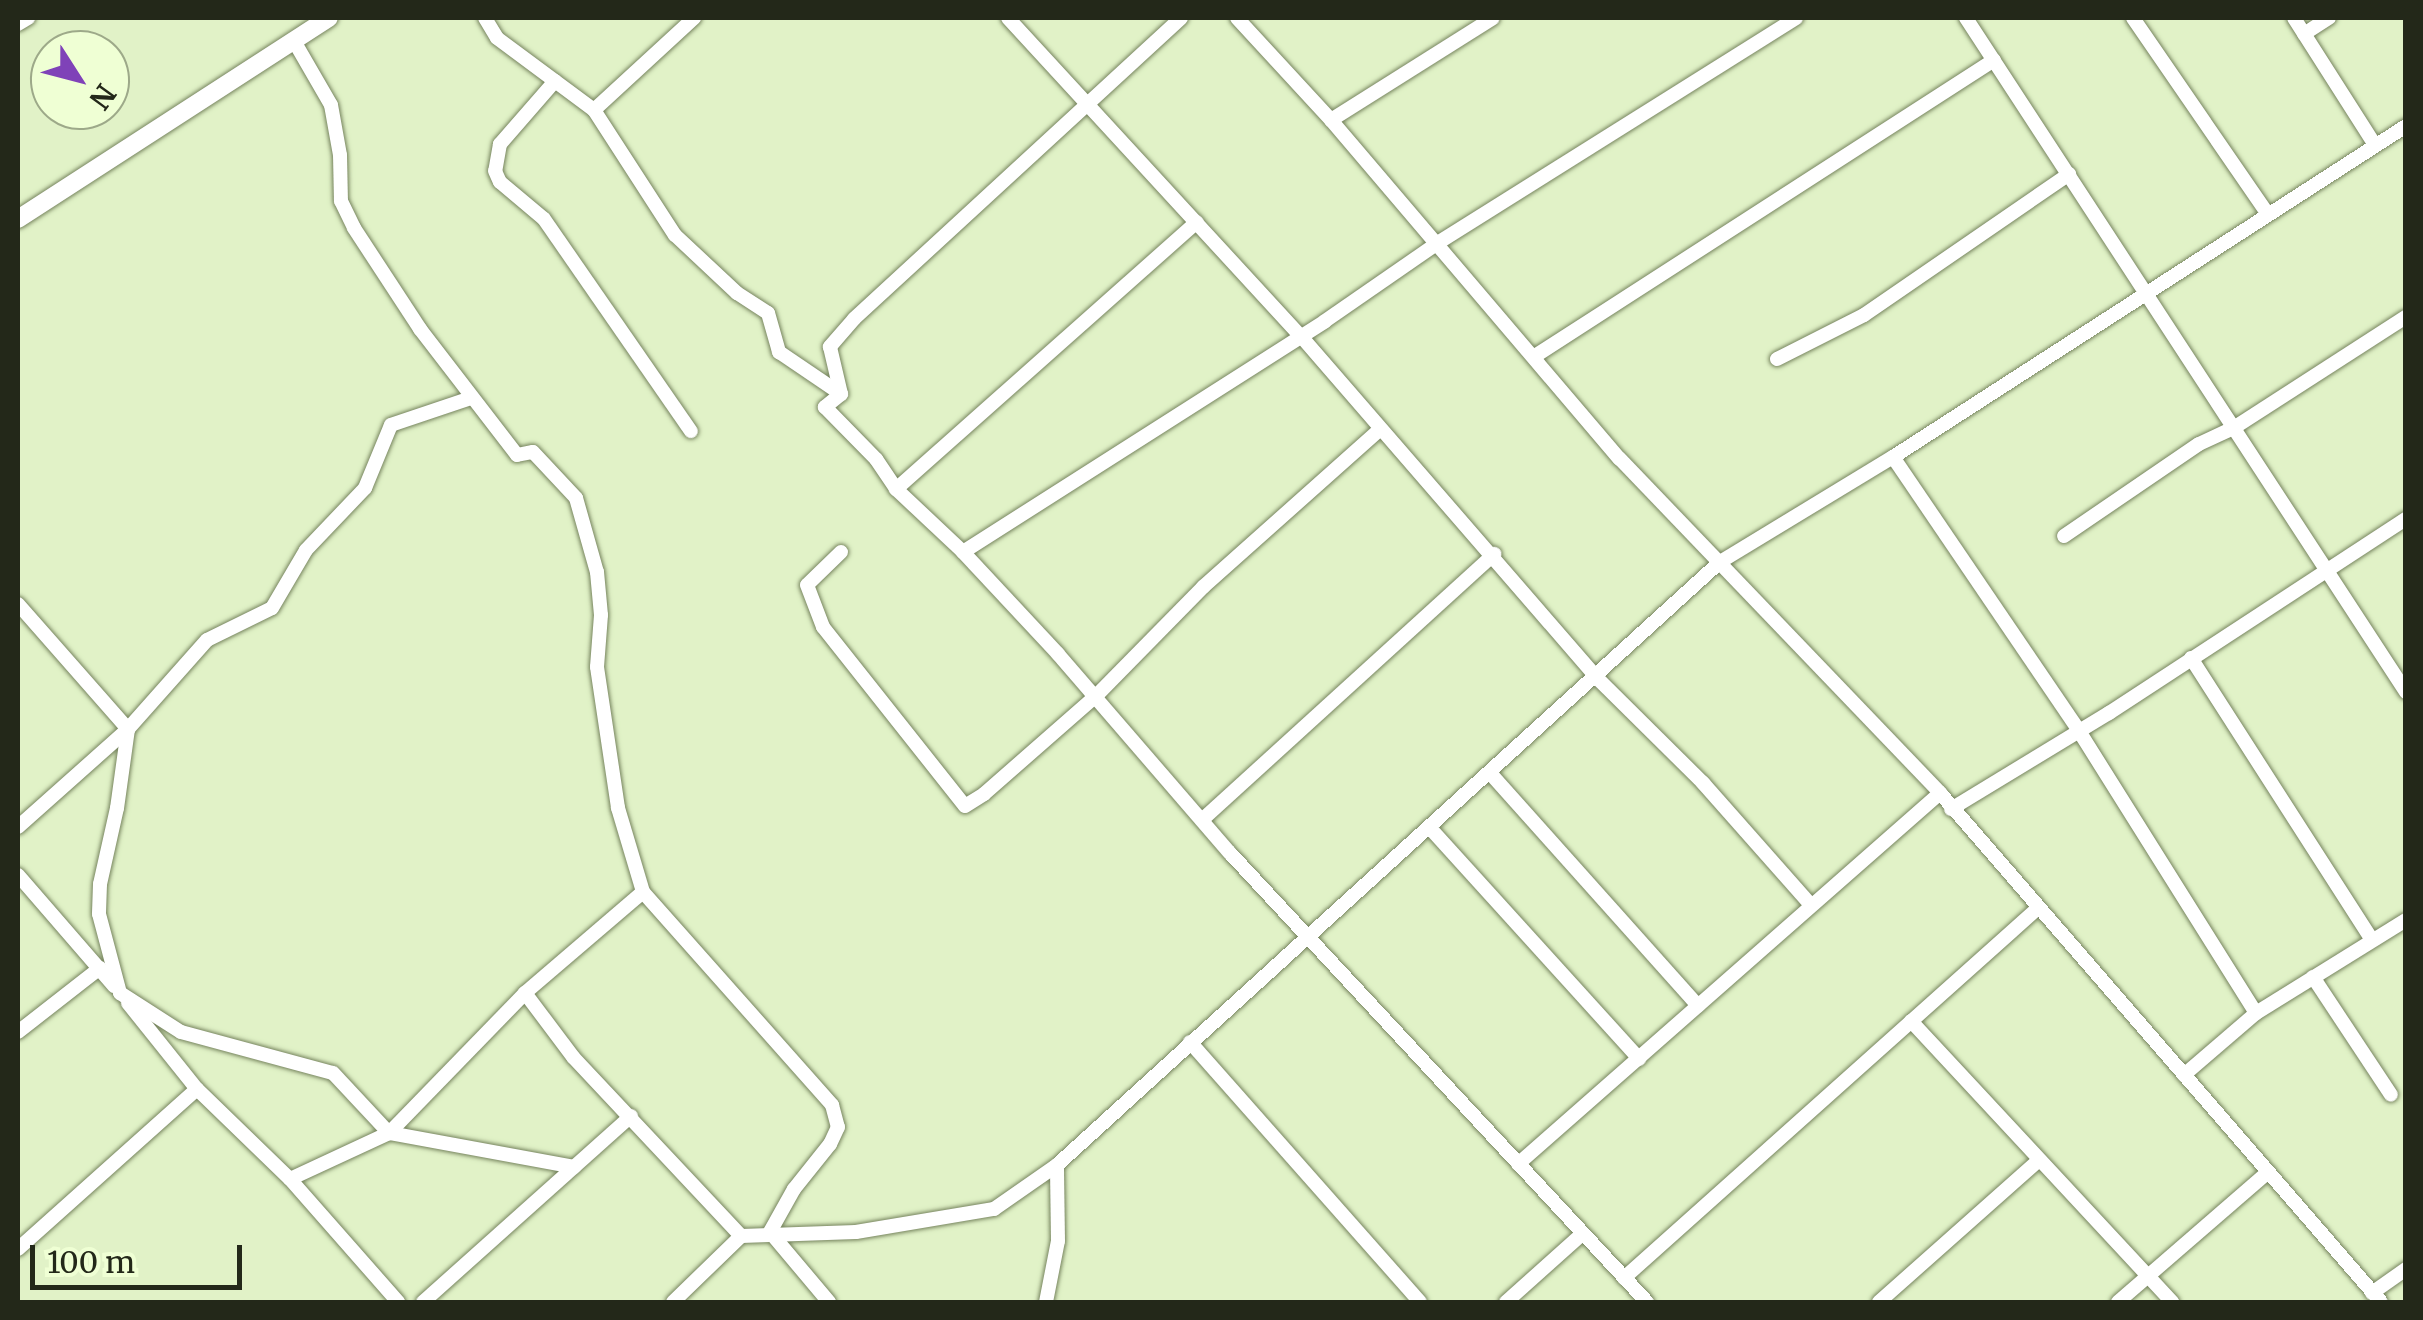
<!DOCTYPE html>
<style>
body{margin:0}
#map{position:relative;width:2423px;height:1320px;overflow:hidden;background:#e1f2c7;font-family:Merriweather,serif}
div>[style]{position:absolute}
.roads{filter:drop-shadow(0 0 2px #76845e) drop-shadow(0 0 2px #76845e)}
.minor>*{height:14px;margin:-7px;padding:0 7px;transform-origin:7px;border-radius:7px;background:#fff}
.tertiary>*{height:18px;margin:-9px;padding:0 9px;transform-origin:9px;border-radius:9px;background:#fff}
span{translate:-50% -50%;white-space:nowrap;text-align:center;line-height:1.15;-webkit-text-stroke:8px #efffd4;paint-order:stroke}
.frame{position:absolute;inset:0;border:20px solid #232819;pointer-events:none}
.north{position:absolute;left:30px;top:30px;width:100px;height:100px;box-sizing:border-box;background:#efffd4;border:2px solid #9da989;border-radius:50%;rotate:126deg;font-size:28px;font-weight:700;line-height:40px;text-align:center;color:#232819}
.north::after{content:'';display:block;margin:auto;width:35px;height:45px;background:#7f42b8;clip-path:polygon(50% 0,100% 100%,50% 72%,0 100%)}
.scale{position:absolute;left:30px;top:1245px;width:212px;height:45px;box-sizing:border-box;border:5px solid #232819;border-top:0;padding-left:12px;font-size:30px;line-height:35px;white-space:nowrap;color:#232819;-webkit-text-stroke:8px #efffd4;paint-order:stroke}
</style>
<div id="map">
<div class="roads">
<div class="minor">
<div style="left:485px;top:18px;width:23px;rotate:59deg"></div>
<div style="left:497px;top:38px;width:121px;rotate:36.6deg"></div>
<div style="left:594px;top:110px;width:149px;rotate:57.1deg"></div>
<div style="left:675px;top:235px;width:85px;rotate:43.1deg"></div>
<div style="left:737px;top:293px;width:37px;rotate:33deg"></div>
<div style="left:768px;top:313px;width:41px;rotate:74.2deg"></div>
<div style="left:779px;top:352px;width:75px;rotate:34.1deg"></div>
<div style="left:1008px;top:18px;width:431px;rotate:47.4deg"></div>
<div style="left:1300px;top:335px;width:452px;rotate:49.1deg"></div>
<div style="left:1596px;top:677px;width:151px;rotate:44.7deg"></div>
<div style="left:1703px;top:783px;width:162px;rotate:48.5deg"></div>
<div style="left:1181px;top:18px;width:444px;rotate:137.4deg"></div>
<div style="left:854px;top:319px;width:37px;rotate:131deg"></div>
<div style="left:830px;top:347px;width:48px;rotate:76.8deg"></div>
<div style="left:841px;top:394px;width:21px;rotate:141deg"></div>
<div style="left:825px;top:407px;width:73px;rotate:45.6deg"></div>
<div style="left:876px;top:459px;width:36px;rotate:56deg"></div>
<div style="left:896px;top:489px;width:92px;rotate:43.2deg"></div>
<div style="left:963px;top:552px;width:139px;rotate:47deg"></div>
<div style="left:1058px;top:654px;width:263px;rotate:49.2deg"></div>
<div style="left:1230px;top:853px;width:613px;rotate:47.12deg"></div>
<div style="left:1237px;top:18px;width:139px;rotate:47.3deg"></div>
<div style="left:1331px;top:120px;width:445px;rotate:49.6deg"></div>
<div style="left:1620px;top:459px;width:463px;rotate:46.2deg"></div>
<div style="left:1940px;top:793px;width:673px;rotate:49.09deg"></div>
<div style="left:1966px;top:18px;width:805px;rotate:56.86deg"></div>
<div style="left:2133px;top:18px;width:237px;rotate:55.5deg"></div>
<div style="left:2294px;top:18px;width:151px;rotate:57.5deg"></div>
<div style="left:18px;top:24px;width:12px;rotate:-31deg"></div>
<div style="left:2304px;top:34px;width:30px;rotate:-33deg"></div>
<div style="left:294px;top:41px;width:74px;rotate:60deg"></div>
<div style="left:331px;top:105px;width:51px;rotate:79.8deg"></div>
<div style="left:340px;top:155px;width:46px;rotate:88.8deg"></div>
<div style="left:341px;top:201px;width:30px;rotate:64deg"></div>
<div style="left:354px;top:228px;width:121px;rotate:56.8deg"></div>
<div style="left:420px;top:329px;width:159px;rotate:52.4deg"></div>
<div style="left:517px;top:455px;width:16px;rotate:-11deg"></div>
<div style="left:533px;top:452px;width:63px;rotate:46.9deg"></div>
<div style="left:576px;top:498px;width:77px;rotate:74.2deg"></div>
<div style="left:597px;top:572px;width:43px;rotate:84.7deg"></div>
<div style="left:601px;top:615px;width:52px;rotate:94.4deg"></div>
<div style="left:597px;top:667px;width:143px;rotate:81.5deg"></div>
<div style="left:618px;top:808px;width:88px;rotate:73.4deg"></div>
<div style="left:643px;top:892px;width:285px;rotate:48.4deg"></div>
<div style="left:832px;top:1105px;width:23px;rotate:75deg"></div>
<div style="left:838px;top:1127px;width:19px;rotate:115deg"></div>
<div style="left:830px;top:1144px;width:58px;rotate:128.7deg"></div>
<div style="left:794px;top:1189px;width:49px;rotate:119.2deg"></div>
<div style="left:555px;top:81px;width:84px;rotate:131.1deg"></div>
<div style="left:500px;top:144px;width:27px;rotate:100deg"></div>
<div style="left:495px;top:171px;width:12px;rotate:66deg"></div>
<div style="left:500px;top:182px;width:57px;rotate:40.1deg"></div>
<div style="left:544px;top:219px;width:258px;rotate:55.3deg"></div>
<div style="left:594px;top:110px;width:136px;rotate:-42.6deg"></div>
<div style="left:1331px;top:120px;width:191px;rotate:-32.2deg"></div>
<div style="left:1535px;top:356px;width:546px;rotate:-32.82deg"></div>
<div style="left:1777px;top:359px;width:97px;rotate:-26.8deg"></div>
<div style="left:1864px;top:315px;width:249px;rotate:-34.5deg"></div>
<div style="left:1893px;top:457px;width:331px;rotate:55.8deg"></div>
<div style="left:2079px;top:731px;width:333px;rotate:57.9deg"></div>
<div style="left:896px;top:489px;width:402px;rotate:-41.6deg"></div>
<div style="left:2064px;top:536px;width:163px;rotate:-34.3deg"></div>
<div style="left:2199px;top:444px;width:40px;rotate:-25deg"></div>
<div style="left:2235px;top:427px;width:203px;rotate:-32.8deg"></div>
<div style="left:841px;top:552px;width:47px;rotate:135.9deg"></div>
<div style="left:807px;top:585px;width:45px;rotate:69.1deg"></div>
<div style="left:823px;top:627px;width:228px;rotate:51.6deg"></div>
<div style="left:965px;top:806px;width:22px;rotate:-32deg"></div>
<div style="left:984px;top:794px;width:149px;rotate:-41.2deg"></div>
<div style="left:1096px;top:696px;width:153px;rotate:-45.5deg"></div>
<div style="left:1203px;top:587px;width:236px;rotate:-41.7deg"></div>
<div style="left:963px;top:552px;width:429px;rotate:-32.5deg"></div>
<div style="left:1325px;top:321px;width:135px;rotate:-34.7deg"></div>
<div style="left:1436px;top:244px;width:425px;rotate:-32.1deg"></div>
<div style="left:18px;top:604px;width:167px;rotate:48.7deg"></div>
<div style="left:128px;top:729px;width:80px;rotate:97.9deg"></div>
<div style="left:117px;top:808px;width:78px;rotate:102.6deg"></div>
<div style="left:100px;top:884px;width:30px;rotate:92deg"></div>
<div style="left:99px;top:914px;width:82px;rotate:75.1deg"></div>
<div style="left:120px;top:993px;width:72px;rotate:32.6deg"></div>
<div style="left:181px;top:1032px;width:157px;rotate:15.1deg"></div>
<div style="left:333px;top:1073px;width:82px;rotate:47deg"></div>
<div style="left:389px;top:1133px;width:188px;rotate:10.4deg"></div>
<div style="left:2191px;top:658px;width:335px;rotate:57.3deg"></div>
<div style="left:1490px;top:773px;width:312px;rotate:48.2deg"></div>
<div style="left:1951px;top:809px;width:185px;rotate:-31.3deg"></div>
<div style="left:2109px;top:713px;width:355px;rotate:-33.2deg"></div>
<div style="left:1203px;top:819px;width:394px;rotate:-42.3deg"></div>
<div style="left:18px;top:827px;width:147px;rotate:-41.7deg"></div>
<div style="left:128px;top:729px;width:119px;rotate:-48.4deg"></div>
<div style="left:207px;top:640px;width:72px;rotate:-26.2deg"></div>
<div style="left:272px;top:608px;width:67px;rotate:-59.6deg"></div>
<div style="left:306px;top:550px;width:86px;rotate:-46.4deg"></div>
<div style="left:365px;top:488px;width:68px;rotate:-67.6deg"></div>
<div style="left:391px;top:425px;width:84px;rotate:-18.6deg"></div>
<div style="left:1429px;top:827px;width:313px;rotate:47.8deg"></div>
<div style="left:18px;top:875px;width:147px;rotate:49.1deg"></div>
<div style="left:2313px;top:977px;width:141px;rotate:56.5deg"></div>
<div style="left:525px;top:993px;width:80px;rotate:53.1deg"></div>
<div style="left:573px;top:1057px;width:245px;rotate:46.8deg"></div>
<div style="left:128px;top:1003px;width:110px;rotate:51.3deg"></div>
<div style="left:197px;top:1089px;width:129px;rotate:44.1deg"></div>
<div style="left:290px;top:1179px;width:164px;rotate:48.7deg"></div>
<div style="left:1911px;top:1021px;width:384px;rotate:47.1deg"></div>
<div style="left:18px;top:1032px;width:104px;rotate:-38deg"></div>
<div style="left:1190px;top:1042px;width:347px;rotate:48.5deg"></div>
<div style="left:2184px;top:1075px;width:95px;rotate:-40.7deg"></div>
<div style="left:2256px;top:1013px;width:176px;rotate:-31.8deg"></div>
<div style="left:1518px;top:1164px;width:562px;rotate:-41.32deg"></div>
<div style="left:290px;top:1179px;width:109px;rotate:-24.9deg"></div>
<div style="left:389px;top:1133px;width:195px;rotate:-45.8deg"></div>
<div style="left:525px;top:993px;width:155px;rotate:-40.6deg"></div>
<div style="left:770px;top:1232px;width:92px;rotate:49.9deg"></div>
<div style="left:18px;top:1249px;width:240px;rotate:-41.8deg"></div>
<div style="left:1624px;top:1278px;width:555px;rotate:-41.79deg"></div>
<div style="left:2372px;top:1293px;width:42px;rotate:-35.2deg"></div>
<div style="left:423px;top:1302px;width:279px;rotate:-41.8deg"></div>
<div style="left:673px;top:1302px;width:95px;rotate:-44.1deg"></div>
<div style="left:741px;top:1236px;width:115px;rotate:-2deg"></div>
<div style="left:856px;top:1232px;width:140px;rotate:-9.5deg"></div>
<div style="left:994px;top:1209px;width:77px;rotate:-34.9deg"></div>
<div style="left:1057px;top:1165px;width:896px;rotate:-42.29deg"></div>
<div style="left:1720px;top:562px;width:202px;rotate:-31.3deg"></div>
<div style="left:1893px;top:457px;width:611px;rotate:-32.83deg"></div>
<div style="left:1046px;top:1302px;width:62px;rotate:-78.9deg"></div>
<div style="left:1058px;top:1241px;width:76px;rotate:-90.8deg"></div>
<div style="left:1506px;top:1302px;width:101px;rotate:-41.8deg"></div>
<div style="left:1879px;top:1302px;width:214px;rotate:-41.6deg"></div>
<div style="left:2118px;top:1302px;width:198px;rotate:-40.9deg"></div>
</div>
<div class="tertiary">
<div style="left:18px;top:219px;width:370px;rotate:-32.9deg"></div>
</div>
</div>
<div class="frame"></div>
<div class="north">N</div>
<div class="scale">100 m</div>
</div>
